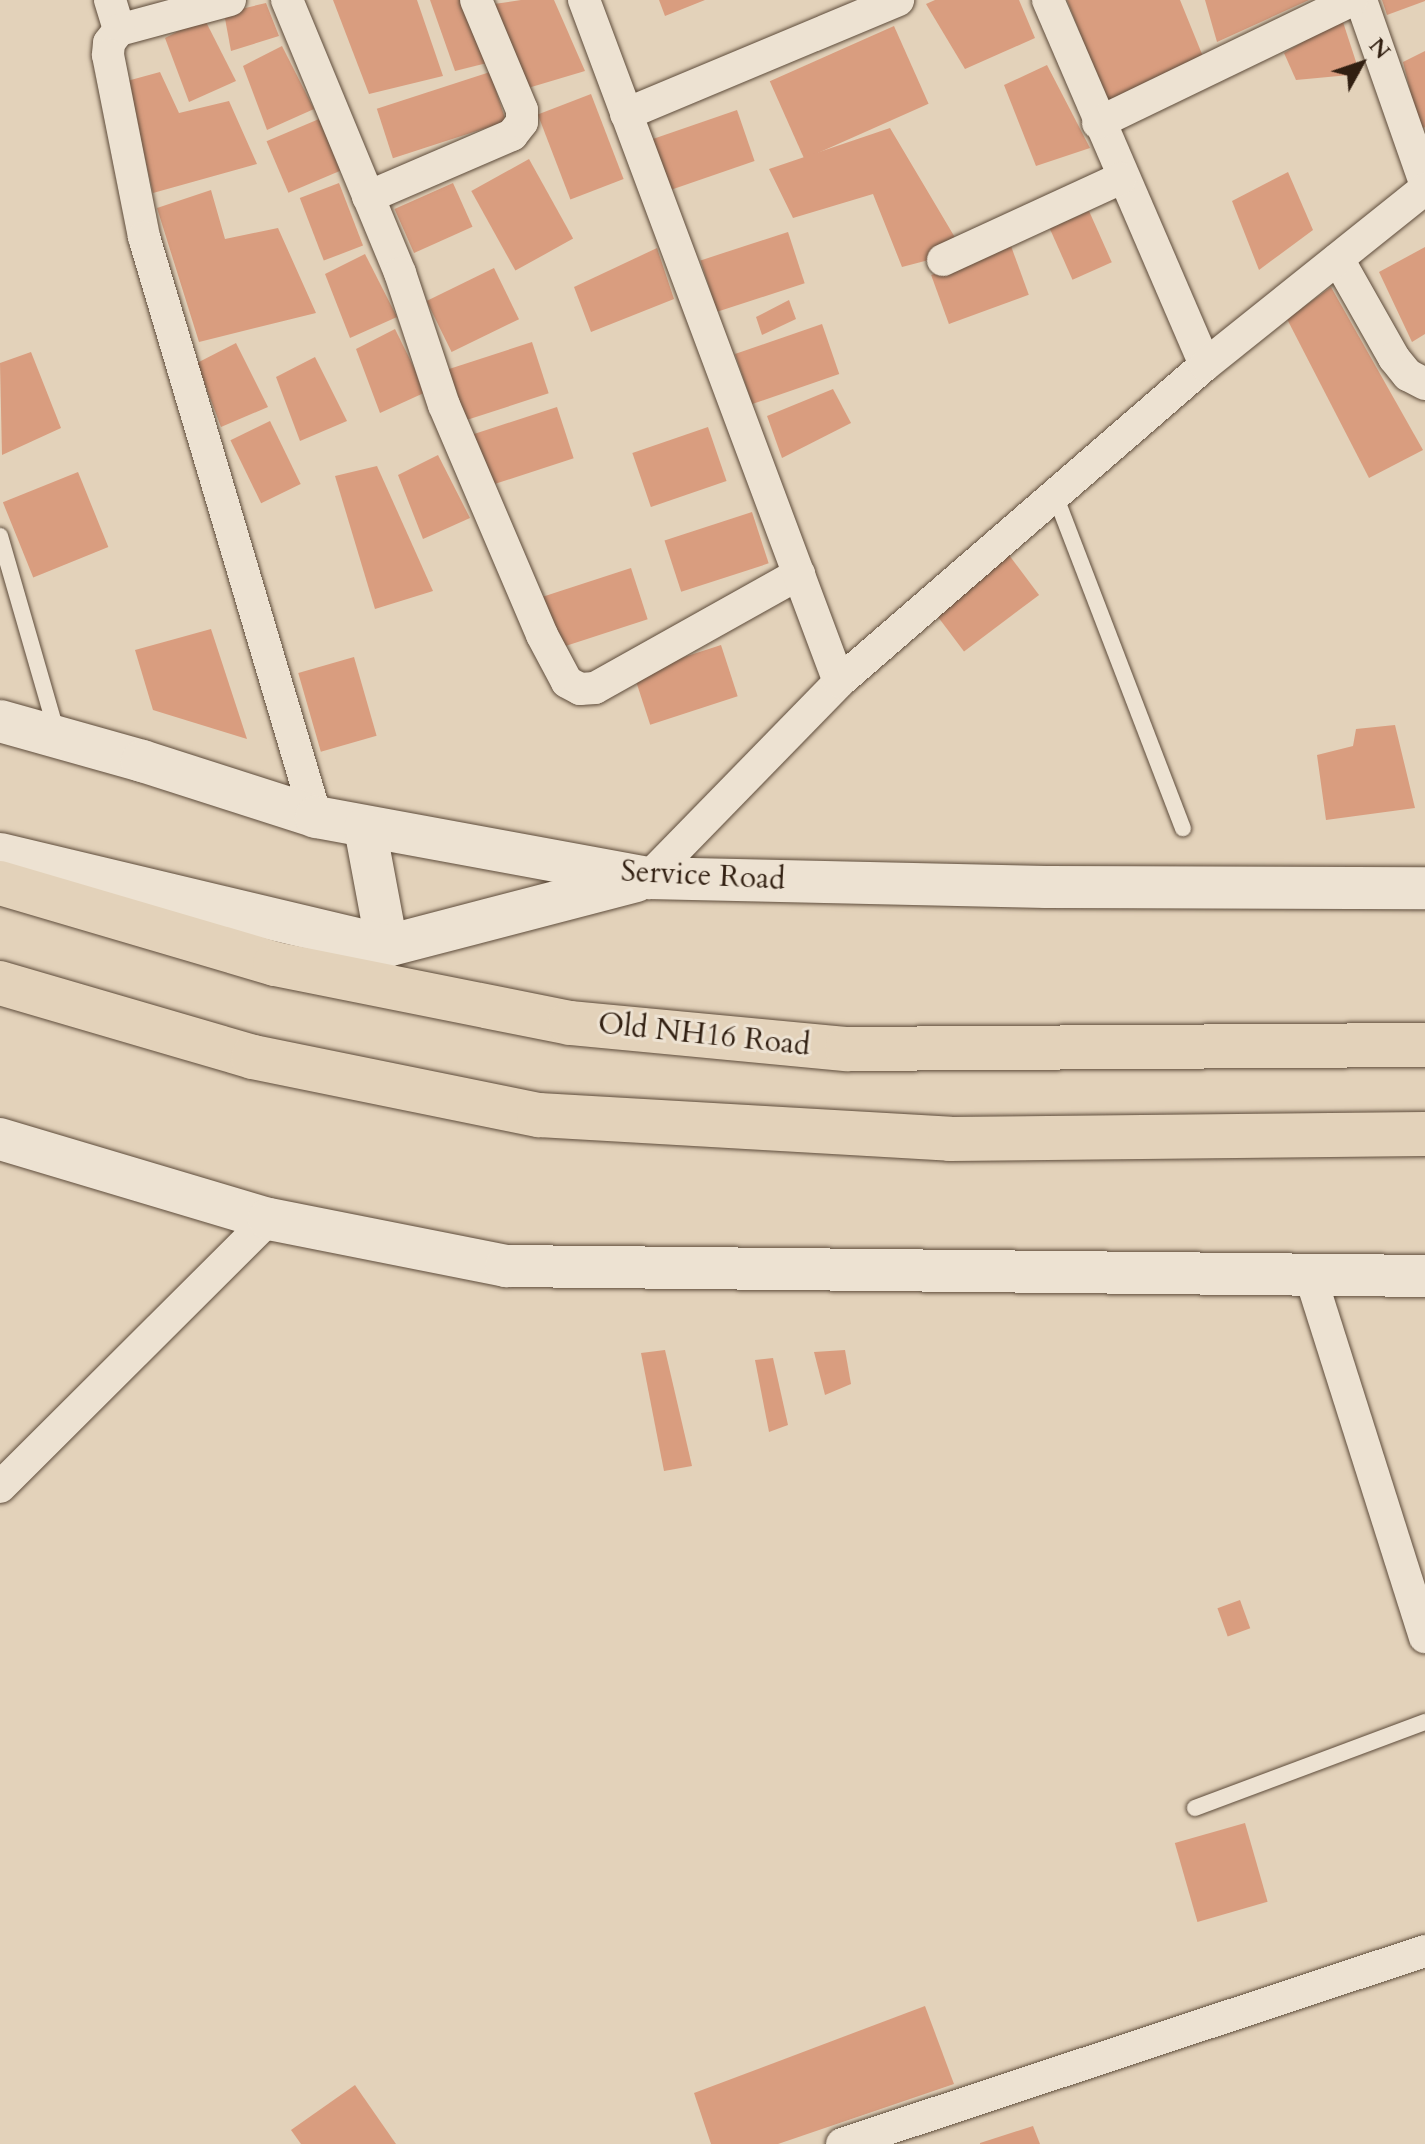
<!DOCTYPE html>
<style>
body{margin:0}
#map{position:relative;width:1425px;height:2144px;overflow:hidden;background:#e3d2ba;font-family:Cardo,serif}
div>[style]{position:absolute}
.building>*{inset:0;background:#d99d7f;transform-origin:0 0}
.roads{filter:drop-shadow(0 0 2px #5e4c3b) drop-shadow(0 0 2px #5e4c3b)}
.service>*{height:16px;margin:-8px;padding:0 8px;transform-origin:8px;border-radius:8px;background:#ede2d2}
.minor>*{height:32px;margin:-16px;padding:0 16px;transform-origin:16px;border-radius:16px;background:#ede2d2}
.tertiary>*{height:42px;margin:-21px;padding:0 21px;transform-origin:21px;border-radius:21px;background:#ede2d2}
.primary>*{height:44px;margin:-22px;padding:0 22px;transform-origin:22px;border-radius:22px;background:#e3d2ba}
span{translate:-50% -50%;white-space:nowrap;text-align:center;line-height:1.15;-webkit-text-stroke:6px #ede2d2;paint-order:stroke}
.street-label{font-size:30px;color:#311f11}
.north{position:absolute;left:1321px;top:24px;width:80px;height:80px;-webkit-text-stroke:6px #ede2d2;paint-order:stroke;rotate:50deg;font-size:22px;font-weight:700;line-height:32px;text-align:center;color:#311f11}
.north::after{content:'';display:block;margin:auto;width:28px;height:36px;background:#311f11;clip-path:polygon(50% 0,100% 100%,50% 72%,0 100%)}
</style>
<div id="map">
<div class="building">
<div style="clip-path:polygon(333px 0,417px 0,443px 76px,369px 94px)"></div>
<div style="clip-path:polygon(430px 0,464px 0,491px 62px,455px 71px)"></div>
<div style="clip-path:polygon(521px 0,554px 0,585px 71px,528px 88px,494px 4px)"></div>
<div style="clip-path:polygon(659px 0,705px 0,665px 16px)"></div>
<div style="clip-path:polygon(935px 0,1019px 0,1035px 38px,965px 69px,926px 4px)"></div>
<div style="clip-path:polygon(1067px 0,1180px 0,1204px 59px,1108px 105px)"></div>
<div style="clip-path:polygon(1205px 0,1309px 0,1217px 42px)"></div>
<div style="clip-path:polygon(1382px 0,1425px 0,1425px 1px,1387px 15px)"></div>
<div style="clip-path:polygon(266px 3px,279px 36px,231px 51px,224px 13px)"></div>
<div style="clip-path:polygon(204px 18px,236px 81px,189px 102px,165px 38px)"></div>
<div style="clip-path:polygon(1342px 19px,1360px 74px,1296px 80px,1284px 53px)"></div>
<div style="left:894px;top:26px;width:85px;height:136px;rotate:66deg"></div>
<div style="clip-path:polygon(282px 46px,314px 109px,267px 130px,243px 66px)"></div>
<div style="clip-path:polygon(1425px 51px,1425px 127px,1420px 130px,1403px 62px)"></div>
<div style="clip-path:polygon(1047px 65px,1090px 148px,1036px 166px,1004px 85px)"></div>
<div style="clip-path:polygon(160px 72px,179px 113px,229px 101px,257px 164px,153px 193px,127px 81px)"></div>
<div style="left:490px;top:72px;width:52px;height:119px;rotate:72deg"></div>
<div style="left:591px;top:94px;width:91px;height:57px;rotate:69deg"></div>
<div style="left:737px;top:110px;width:54px;height:92px;rotate:71deg"></div>
<div style="left:319px;top:119px;width:56px;height:57px;rotate:67deg"></div>
<div style="clip-path:polygon(890px 128px,963px 251px,902px 267px,873px 194px,793px 218px,769px 169px)"></div>
<div style="left:529px;top:159px;width:91px;height:66px;rotate:61deg"></div>
<div style="clip-path:polygon(1288px 172px,1313px 230px,1259px 270px,1232px 201px)"></div>
<div style="left:339px;top:183px;width:67px;height:42px;rotate:69deg"></div>
<div style="left:453px;top:183px;width:48px;height:64px;rotate:66deg"></div>
<div style="clip-path:polygon(211px 190px,225px 239px,278px 228px,316px 313px,199px 342px,157px 208px)"></div>
<div style="left:1089px;top:211px;width:56px;height:43px;rotate:66deg"></div>
<div style="left:788px;top:232px;width:54px;height:92px;rotate:72deg"></div>
<div style="left:1011px;top:246px;width:52px;height:85px;rotate:70deg"></div>
<div style="clip-path:polygon(1425px 247px,1425px 334px,1412px 342px,1379px 272px)"></div>
<div style="clip-path:polygon(657px 248px,674px 299px,591px 332px,574px 287px)"></div>
<div style="clip-path:polygon(365px 254px,397px 317px,350px 338px,325px 274px)"></div>
<div style="left:494px;top:268px;width:57px;height:75px;rotate:64deg"></div>
<div style="clip-path:polygon(1331px 287px,1423px 450px,1369px 478px,1287px 319px)"></div>
<div style="clip-path:polygon(789px 300px,796px 319px,762px 335px,756px 317px)"></div>
<div style="left:822px;top:324px;width:53px;height:92px;rotate:71deg"></div>
<div style="clip-path:polygon(395px 329px,426px 392px,380px 413px,356px 349px)"></div>
<div style="left:532px;top:342px;width:54px;height:92px;rotate:72deg"></div>
<div style="clip-path:polygon(236px 343px,268px 407px,221px 427px,197px 363px)"></div>
<div style="clip-path:polygon(31px 352px,61px 428px,2px 455px,0 363px)"></div>
<div style="clip-path:polygon(315px 357px,347px 421px,300px 441px,276px 377px)"></div>
<div style="clip-path:polygon(833px 389px,851px 423px,782px 458px,767px 416px)"></div>
<div style="left:557px;top:407px;width:54px;height:92px;rotate:72deg"></div>
<div style="left:270px;top:421px;width:70px;height:44px;rotate:64deg"></div>
<div style="left:708px;top:427px;width:57px;height:80px;rotate:71deg"></div>
<div style="clip-path:polygon(438px 455px,470px 518px,423px 539px,398px 475px)"></div>
<div style="clip-path:polygon(377px 466px,433px 591px,375px 609px,335px 476px)"></div>
<div style="left:78px;top:472px;width:81px;height:81px;rotate:68deg"></div>
<div style="left:752px;top:512px;width:54px;height:92px;rotate:72deg"></div>
<div style="left:1006px;top:551px;width:55px;height:94px;rotate:53deg"></div>
<div style="left:631px;top:568px;width:54px;height:92px;rotate:72deg"></div>
<div style="clip-path:polygon(211px 629px,247px 739px,153px 710px,135px 650px)"></div>
<div style="left:721px;top:645px;width:54px;height:92px;rotate:72deg"></div>
<div style="left:354px;top:657px;width:82px;height:58px;rotate:74deg"></div>
<div style="clip-path:polygon(1395px 725px,1415px 808px,1326px 820px,1317px 755px,1353px 746px,1356px 729px)"></div>
<div style="clip-path:polygon(665px 1350px,692px 1466px,664px 1471px,641px 1353px)"></div>
<div style="clip-path:polygon(845px 1350px,851px 1384px,825px 1395px,814px 1352px)"></div>
<div style="clip-path:polygon(773px 1358px,788px 1425px,769px 1432px,755px 1360px)"></div>
<div style="left:1240px;top:1600px;width:30px;height:24px;rotate:70deg"></div>
<div style="left:1245px;top:1823px;width:82px;height:73px;rotate:74deg"></div>
<div style="clip-path:polygon(925px 2006px,954px 2084px,778px 2144px,711px 2144px,694px 2093px)"></div>
<div style="clip-path:polygon(355px 2085px,396px 2144px,301px 2144px,291px 2130px)"></div>
<div style="clip-path:polygon(1033px 2126px,1040px 2144px,980px 2144px,980px 2143px)"></div>
</div>
<div class="roads">
<div class="service">
<div style="left:1055px;top:495px;width:357px;rotate:69deg"></div>
<div style="left:0;top:536px;width:206px;rotate:73.9deg"></div>
<div style="left:1195px;top:1808px;width:246px;rotate:-20.5deg"></div>
</div>
<div class="minor">
<div style="left:110px;top:0;width:31px;rotate:73deg"></div>
<div style="left:230px;top:0;width:115px;rotate:164.9deg"></div>
<div style="left:119px;top:30px;width:16px;rotate:128deg"></div>
<div style="left:109px;top:43px;width:12px;rotate:95deg"></div>
<div style="left:108px;top:55px;width:186px;rotate:78.8deg"></div>
<div style="left:144px;top:237px;width:605px;rotate:73.48deg"></div>
<div style="left:287px;top:0;width:295px;rotate:67.5deg"></div>
<div style="left:400px;top:273px;width:139px;rotate:71.6deg"></div>
<div style="left:444px;top:405px;width:250px;rotate:66.9deg"></div>
<div style="left:542px;top:635px;width:53px;rotate:62deg"></div>
<div style="left:567px;top:682px;width:15px;rotate:28deg"></div>
<div style="left:580px;top:689px;width:15px;rotate:-4deg"></div>
<div style="left:595px;top:688px;width:234px;rotate:-29.2deg"></div>
<div style="left:584px;top:0;width:728px;rotate:69.5deg"></div>
<div style="left:1048px;top:0;width:397px;rotate:66.7deg"></div>
<div style="left:1361px;top:0;width:194px;rotate:70.7deg"></div>
<div style="left:626px;top:114px;width:295px;rotate:-22.7deg"></div>
<div style="left:1098px;top:123px;width:282px;rotate:-25.8deg"></div>
<div style="left:368px;top:197px;width:157px;rotate:-23.3deg"></div>
<div style="left:512px;top:135px;width:16px;rotate:-52deg"></div>
<div style="left:522px;top:122px;width:12px;rotate:-90deg"></div>
<div style="left:522px;top:110px;width:119px;rotate:-112.7deg"></div>
<div style="left:1338px;top:259px;width:114px;rotate:60.5deg"></div>
<div style="left:1394px;top:358px;width:22px;rotate:51deg"></div>
<div style="left:1408px;top:375px;width:19px;rotate:28deg"></div>
<div style="left:943px;top:260px;width:196px;rotate:-24.7deg"></div>
<div style="left:648px;top:878px;width:274px;rotate:-45.7deg"></div>
<div style="left:839px;top:682px;width:484px;rotate:-40.9deg"></div>
<div style="left:1205px;top:365px;width:282px;rotate:-38.7deg"></div>
<div style="left:1310px;top:1275px;width:380px;rotate:72.4deg"></div>
<div style="left:0;top:1487px;width:380px;rotate:-44.9deg"></div>
<div style="left:842px;top:2144px;width:614px;rotate:-18.32deg"></div>
</div>
<div class="tertiary">
<div style="left:0;top:721px;width:148px;rotate:15.7deg"></div>
<div style="left:142px;top:761px;width:183px;rotate:17.8deg"></div>
<div style="left:316px;top:817px;width:338px;rotate:10.4deg"></div>
<div style="left:648px;top:878px;width:398px;rotate:1.3deg"></div>
<div style="left:1046px;top:887px;width:379px;rotate:0.2deg"></div>
<div style="left:365px;top:828px;width:120px;rotate:79.4deg"></div>
<div style="left:0;top:854px;width:398px;rotate:13.4deg"></div>
<div style="left:387px;top:946px;width:257px;rotate:-14.6deg"></div>
<div style="left:0;top:1139px;width:281px;rotate:16.6deg"></div>
<div style="left:269px;top:1219px;width:242px;rotate:11.2deg"></div>
<div style="left:506px;top:1266px;width:919px;rotate:0.62deg"></div>
</div>
<div class="primary">
<div style="left:0;top:883px;width:287px;rotate:16.4deg"></div>
<div style="left:275px;top:964px;width:301px;rotate:11.3deg"></div>
<div style="left:570px;top:1023px;width:278px;rotate:5.4deg"></div>
<div style="left:847px;top:1049px;width:578px;rotate:-0.4deg"></div>
<div style="left:0;top:983px;width:264px;rotate:16.3deg"></div>
<div style="left:253px;top:1057px;width:292px;rotate:11.5deg"></div>
<div style="left:539px;top:1115px;width:412px;rotate:3.3deg"></div>
<div style="left:950px;top:1139px;width:475px;rotate:-0.6deg"></div>
</div>
</div>
<div class="street-label">
<span style="left:703px;top:876px;rotate:3deg">Service Road</span>
<span style="left:704px;top:1035px;rotate:6deg">Old NH16 Road</span>
</div>
<div class="north">N</div>
</div>
